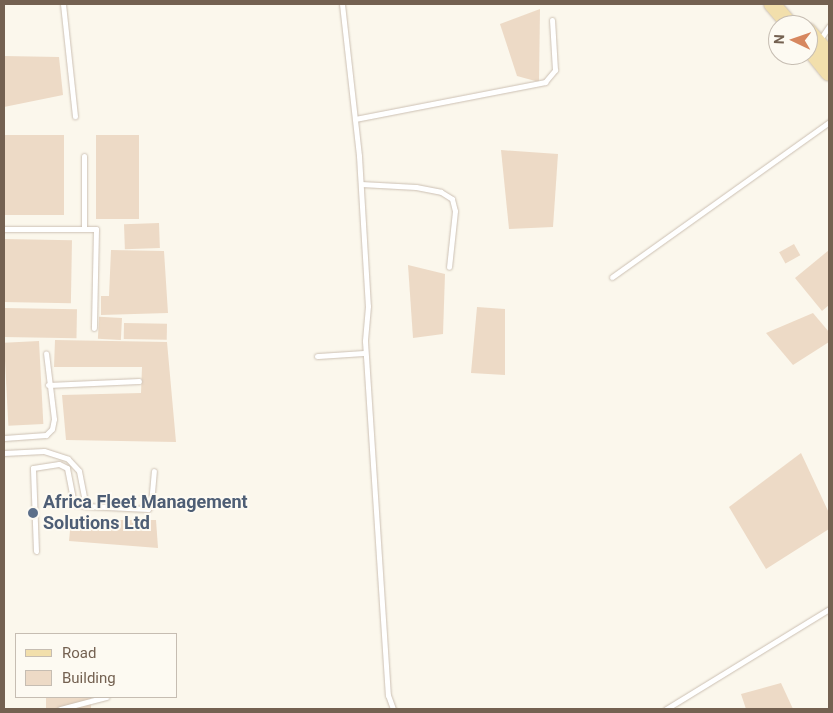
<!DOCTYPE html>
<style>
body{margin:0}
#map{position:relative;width:833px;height:713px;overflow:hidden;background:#fbf7ec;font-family:Roboto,sans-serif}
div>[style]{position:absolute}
.building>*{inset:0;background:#eddac6;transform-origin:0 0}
.roads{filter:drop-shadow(0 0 1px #ccc0b3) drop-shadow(0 0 1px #ccc0b3)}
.lane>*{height:5px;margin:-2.5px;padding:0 2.5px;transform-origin:2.5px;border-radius:2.5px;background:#fff}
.primary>*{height:16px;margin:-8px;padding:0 8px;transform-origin:8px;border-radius:8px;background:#f2dfac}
.dots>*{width:14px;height:14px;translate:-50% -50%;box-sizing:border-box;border:2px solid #fdfaf2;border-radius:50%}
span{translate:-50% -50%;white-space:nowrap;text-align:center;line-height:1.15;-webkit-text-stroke:4px #fdfaf2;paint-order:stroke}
.service-label{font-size:18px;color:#4e5e75;font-weight:700}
.left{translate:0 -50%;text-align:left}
.frame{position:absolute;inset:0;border:5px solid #746151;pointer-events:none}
.legend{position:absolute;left:15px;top:633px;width:162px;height:65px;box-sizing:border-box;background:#fdfaf2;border:1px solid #c6bdb2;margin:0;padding:6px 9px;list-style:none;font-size:15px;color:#746151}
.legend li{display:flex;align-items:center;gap:10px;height:25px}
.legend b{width:25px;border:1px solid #c6bdb2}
.north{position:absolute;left:768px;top:15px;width:50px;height:50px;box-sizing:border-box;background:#fdfaf2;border:1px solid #c6bdb2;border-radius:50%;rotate:273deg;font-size:14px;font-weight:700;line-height:20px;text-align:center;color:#746151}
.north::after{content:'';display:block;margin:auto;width:18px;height:22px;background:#d7875f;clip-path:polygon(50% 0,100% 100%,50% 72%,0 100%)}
</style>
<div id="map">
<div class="building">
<div style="clip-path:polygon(540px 9px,539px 82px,517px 76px,500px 24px)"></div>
<div style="clip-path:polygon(4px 56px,59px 57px,63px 95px,4px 107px)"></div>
<div style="left:4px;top:135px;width:60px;height:80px"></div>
<div style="left:96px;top:135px;width:43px;height:84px"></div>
<div style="clip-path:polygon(501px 150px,558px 154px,553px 227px,509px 229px)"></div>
<div style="left:159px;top:223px;width:25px;height:35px;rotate:88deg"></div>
<div style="left:4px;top:239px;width:68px;height:63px;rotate:1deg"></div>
<div style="left:794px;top:244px;width:13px;height:17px;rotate:61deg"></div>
<div style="clip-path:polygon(111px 250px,164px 251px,168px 313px,101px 315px,101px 296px,109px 296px)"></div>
<div style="clip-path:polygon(829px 250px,829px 305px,822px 311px,795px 278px)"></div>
<div style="clip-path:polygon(408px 265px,445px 274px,443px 334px,413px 338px)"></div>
<div style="clip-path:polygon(477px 307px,505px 309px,505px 375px,471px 373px)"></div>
<div style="left:4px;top:308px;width:73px;height:29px;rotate:1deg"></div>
<div style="clip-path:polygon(813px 313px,829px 332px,829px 342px,793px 365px,766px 333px)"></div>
<div style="left:122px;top:318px;width:22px;height:23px;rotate:93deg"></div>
<div style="left:124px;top:323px;width:43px;height:16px;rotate:1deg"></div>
<div style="clip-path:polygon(55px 340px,167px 342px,176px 442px,66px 440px,62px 395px,141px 393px,142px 367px,54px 367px)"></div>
<div style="left:39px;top:341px;width:83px;height:35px;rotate:87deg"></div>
<div style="clip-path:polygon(801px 453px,829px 513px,829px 529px,766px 569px,729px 507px)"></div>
<div style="clip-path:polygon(71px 520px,156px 520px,158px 548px,69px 541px)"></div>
<div style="clip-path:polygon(781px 683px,793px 709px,746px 709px,741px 694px)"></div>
<div style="left:46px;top:697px;width:45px;height:12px"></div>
</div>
<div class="roads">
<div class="lane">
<div style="left:63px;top:4px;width:113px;rotate:83.9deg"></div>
<div style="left:342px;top:4px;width:153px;rotate:83.6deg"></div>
<div style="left:359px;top:156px;width:150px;rotate:86.6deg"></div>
<div style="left:368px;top:306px;width:35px;rotate:95deg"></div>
<div style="left:365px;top:341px;width:355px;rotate:86.3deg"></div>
<div style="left:388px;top:695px;width:15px;rotate:70deg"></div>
<div style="left:819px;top:41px;width:18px;rotate:-56deg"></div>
<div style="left:355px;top:119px;width:194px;rotate:-11deg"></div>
<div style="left:545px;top:82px;width:16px;rotate:-50deg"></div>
<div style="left:555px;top:70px;width:50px;rotate:-93.4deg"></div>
<div style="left:361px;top:184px;width:55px;rotate:3.1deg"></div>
<div style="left:416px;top:187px;width:25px;rotate:11deg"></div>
<div style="left:441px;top:192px;width:13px;rotate:32deg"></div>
<div style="left:452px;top:199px;width:12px;rotate:76deg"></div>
<div style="left:455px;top:211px;width:56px;rotate:96.1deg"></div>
<div style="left:4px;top:229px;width:92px"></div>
<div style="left:96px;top:229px;width:99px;rotate:91.2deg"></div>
<div style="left:84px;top:229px;width:73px;rotate:-90deg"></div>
<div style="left:612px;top:277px;width:267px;rotate:-35.5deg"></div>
<div style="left:317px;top:356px;width:48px;rotate:-3.6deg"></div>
<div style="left:48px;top:385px;width:91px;rotate:-2.5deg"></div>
<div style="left:4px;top:438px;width:42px;rotate:-4.1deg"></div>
<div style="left:46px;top:435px;width:8px;rotate:-45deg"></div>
<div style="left:52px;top:429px;width:10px;rotate:-79deg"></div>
<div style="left:54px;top:419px;width:66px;rotate:-96.9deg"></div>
<div style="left:4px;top:453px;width:40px;rotate:-2.9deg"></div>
<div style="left:44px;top:451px;width:25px;rotate:18deg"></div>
<div style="left:68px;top:459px;width:16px;rotate:47deg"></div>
<div style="left:79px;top:471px;width:36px;rotate:79deg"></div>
<div style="left:86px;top:506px;width:62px;rotate:2.8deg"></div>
<div style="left:148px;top:509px;width:6px;rotate:-59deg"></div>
<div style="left:151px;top:504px;width:33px;rotate:-85deg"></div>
<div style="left:36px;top:551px;width:83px;rotate:-92.1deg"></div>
<div style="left:33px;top:468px;width:26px;rotate:-9deg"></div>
<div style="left:59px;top:464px;width:9px;rotate:27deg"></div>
<div style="left:67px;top:468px;width:37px;rotate:79deg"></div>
<div style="left:74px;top:504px;width:12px;rotate:9deg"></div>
<div style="left:60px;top:709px;width:48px;rotate:-14.6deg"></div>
<div style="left:666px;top:709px;width:191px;rotate:-31.5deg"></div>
</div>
<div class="primary">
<div style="left:772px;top:4px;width:28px;rotate:49deg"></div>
<div style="left:808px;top:31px;width:28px;rotate:49deg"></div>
<div style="left:808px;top:47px;width:33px;rotate:51deg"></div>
</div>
</div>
<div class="dots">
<div style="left:33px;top:513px;background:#5c6f8a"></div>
</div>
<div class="service-label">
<span class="left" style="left:43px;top:513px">Africa Fleet Management<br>Solutions Ltd</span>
</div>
<div class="frame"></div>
<ul class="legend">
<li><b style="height:6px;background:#f2dfac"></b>Road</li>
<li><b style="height:14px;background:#eddac6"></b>Building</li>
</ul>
<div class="north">N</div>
</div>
